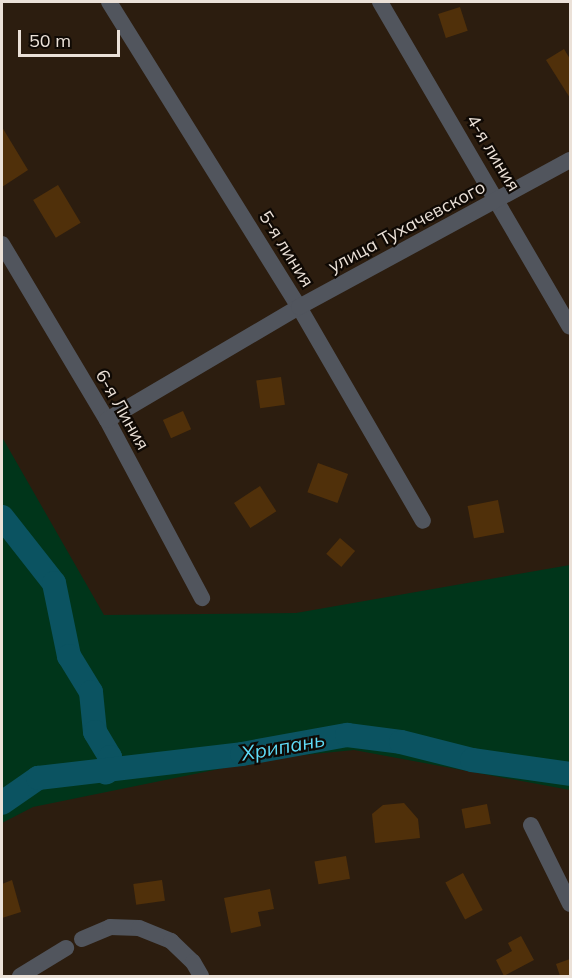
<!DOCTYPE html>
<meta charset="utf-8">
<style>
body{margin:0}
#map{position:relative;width:572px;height:978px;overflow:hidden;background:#2c1d0f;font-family:Mulish,sans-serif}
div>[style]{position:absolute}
.green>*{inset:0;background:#00351a}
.river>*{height:24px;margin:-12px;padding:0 12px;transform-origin:12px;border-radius:12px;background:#0b5361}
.building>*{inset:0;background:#50300a;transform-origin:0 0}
.minor>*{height:16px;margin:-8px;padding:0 8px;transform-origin:8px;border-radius:8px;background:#51555d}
span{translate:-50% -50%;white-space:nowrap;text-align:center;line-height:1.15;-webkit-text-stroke:4.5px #0f0904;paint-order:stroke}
.street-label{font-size:18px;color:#ebe1d8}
.water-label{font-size:20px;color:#5fdaf6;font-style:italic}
.frame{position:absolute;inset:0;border:3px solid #ebe1d8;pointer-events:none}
.scale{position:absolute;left:18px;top:30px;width:102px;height:27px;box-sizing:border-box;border:3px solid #ebe1d8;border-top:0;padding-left:8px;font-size:18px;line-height:21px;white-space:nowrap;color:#ebe1d8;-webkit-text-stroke:4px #0f0904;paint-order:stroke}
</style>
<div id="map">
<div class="green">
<div style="clip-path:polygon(2px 437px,104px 615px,296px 613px,570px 565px,570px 790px,354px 750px,273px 758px,33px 807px,2px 823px)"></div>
</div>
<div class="river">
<div style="left:2px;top:517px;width:84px;rotate:51.8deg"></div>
<div style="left:54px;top:583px;width:75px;rotate:78.4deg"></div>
<div style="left:69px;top:656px;width:42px;rotate:58.6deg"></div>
<div style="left:91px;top:692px;width:40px;rotate:84.3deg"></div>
<div style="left:95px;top:732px;width:29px;rotate:59deg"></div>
<div style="left:110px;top:757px;width:16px;rotate:104deg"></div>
<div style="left:2px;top:803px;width:44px;rotate:-34.8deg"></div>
<div style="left:38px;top:778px;width:205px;rotate:-6.7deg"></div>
<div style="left:242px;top:754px;width:107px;rotate:-10.3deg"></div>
<div style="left:347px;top:735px;width:54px;rotate:7.4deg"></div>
<div style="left:401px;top:742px;width:73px;rotate:14.2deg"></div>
<div style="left:472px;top:760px;width:99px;rotate:8.1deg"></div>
</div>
<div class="building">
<div style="left:460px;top:7px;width:25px;height:23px;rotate:72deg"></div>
<div style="clip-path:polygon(564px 49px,570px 59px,570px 98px,546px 60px)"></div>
<div style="clip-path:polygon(2px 127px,28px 170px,2px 187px)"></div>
<div style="left:58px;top:185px;width:44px;height:29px;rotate:59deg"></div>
<div style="left:281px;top:377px;width:28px;height:25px;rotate:82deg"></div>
<div style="left:183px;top:411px;width:20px;height:22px;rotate:66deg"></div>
<div style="left:318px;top:463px;width:32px;height:31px;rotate:20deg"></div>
<div style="left:260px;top:486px;width:30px;height:31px;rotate:57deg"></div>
<div style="left:498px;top:500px;width:33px;height:31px;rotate:79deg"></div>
<div style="left:340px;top:538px;width:20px;height:21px;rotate:41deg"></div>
<div style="clip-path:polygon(404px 803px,418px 819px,420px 838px,375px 843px,372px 814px,383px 805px)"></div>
<div style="left:487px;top:804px;width:20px;height:26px;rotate:79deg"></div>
<div style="left:346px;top:856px;width:23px;height:32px;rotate:80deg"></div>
<div style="left:463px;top:873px;width:42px;height:20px;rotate:62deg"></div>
<div style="clip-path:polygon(12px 880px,21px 912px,2px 918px,2px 884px)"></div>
<div style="left:162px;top:880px;width:21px;height:29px;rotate:82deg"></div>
<div style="clip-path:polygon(270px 889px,274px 909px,258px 912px,261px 926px,231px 933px,224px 898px)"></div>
<div style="clip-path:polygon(521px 936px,534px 960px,504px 976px,496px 960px,512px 951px,508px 943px)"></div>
<div style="clip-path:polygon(570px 959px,570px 976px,560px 976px,556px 964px)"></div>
</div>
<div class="minor">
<div style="left:109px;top:2px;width:359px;rotate:58.1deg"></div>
<div style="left:299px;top:307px;width:247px;rotate:59.9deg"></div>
<div style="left:380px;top:2px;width:376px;rotate:59.7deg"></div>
<div style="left:2px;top:244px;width:205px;rotate:59.2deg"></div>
<div style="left:107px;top:420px;width:202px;rotate:61.9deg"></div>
<div style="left:107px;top:420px;width:223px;rotate:-30.5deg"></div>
<div style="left:299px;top:307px;width:308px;rotate:-28.5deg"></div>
<div style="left:531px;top:825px;width:88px;rotate:63.7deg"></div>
<div style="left:82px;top:939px;width:30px;rotate:-23deg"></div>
<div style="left:110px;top:927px;width:29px;rotate:2deg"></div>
<div style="left:139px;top:928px;width:35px;rotate:22deg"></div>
<div style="left:171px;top:941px;width:30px;rotate:44deg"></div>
<div style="left:193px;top:962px;width:16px;rotate:60deg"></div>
<div style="left:20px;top:976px;width:54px;rotate:-31.3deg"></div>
</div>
<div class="street-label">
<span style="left:493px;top:153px;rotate:59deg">4-я линия</span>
<span style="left:407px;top:227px;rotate:-28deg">улица Тухачевского</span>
<span style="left:286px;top:249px;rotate:58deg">5-я линия</span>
<span style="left:122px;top:410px;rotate:60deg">6-я Линия</span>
</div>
<div class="water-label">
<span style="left:283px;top:746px;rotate:-10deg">Хрипань</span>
</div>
<div class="frame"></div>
<div class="scale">50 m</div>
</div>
